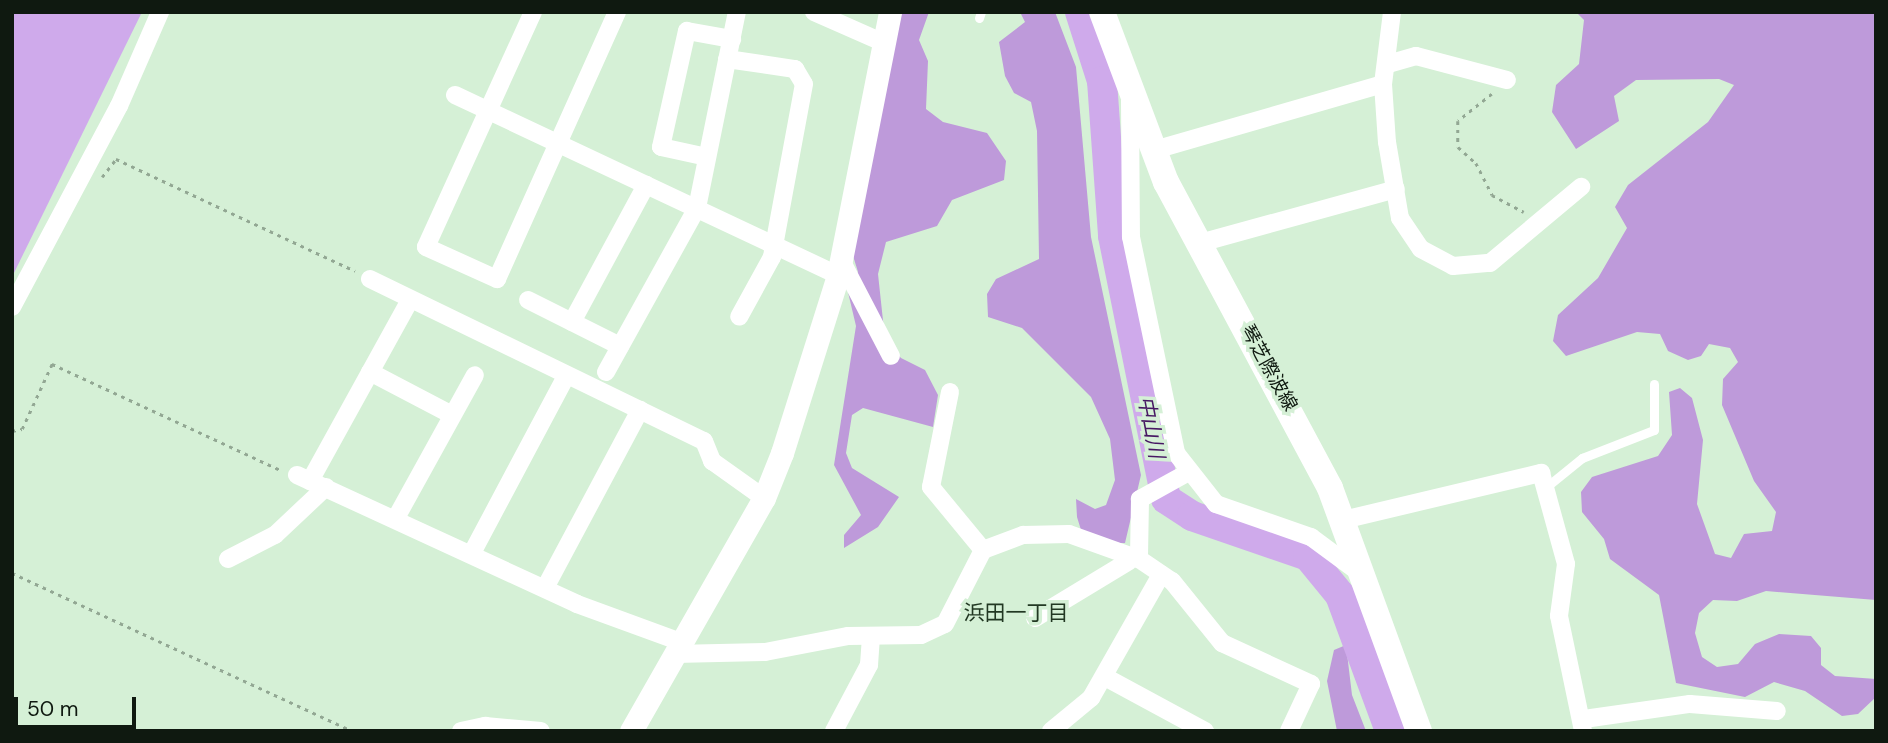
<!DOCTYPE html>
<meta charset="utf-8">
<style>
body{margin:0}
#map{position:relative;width:1888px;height:743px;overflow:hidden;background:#d5f0d6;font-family:"DM Sans","Noto Sans JP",sans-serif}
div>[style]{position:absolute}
.forest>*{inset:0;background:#be9ada}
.water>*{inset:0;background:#cfaaeb}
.river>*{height:30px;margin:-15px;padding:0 15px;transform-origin:15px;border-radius:15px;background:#cfaaeb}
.path>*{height:2.5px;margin-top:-1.25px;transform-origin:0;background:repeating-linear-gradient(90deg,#92a793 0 3.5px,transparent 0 8.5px)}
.service>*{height:9px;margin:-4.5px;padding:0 4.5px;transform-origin:4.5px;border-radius:4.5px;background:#fff}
.minor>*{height:18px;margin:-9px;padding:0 9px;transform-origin:9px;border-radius:9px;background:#fff}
.tertiary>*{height:23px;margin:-11.5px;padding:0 11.5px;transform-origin:11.5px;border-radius:11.5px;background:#fff}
.secondary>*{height:26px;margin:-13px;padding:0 13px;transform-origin:13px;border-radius:13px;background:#fff}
span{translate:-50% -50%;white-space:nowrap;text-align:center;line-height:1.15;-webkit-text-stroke:7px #d5f0d6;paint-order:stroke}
.street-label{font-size:19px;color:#0f1910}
.water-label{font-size:21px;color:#471863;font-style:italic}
.neighbourhood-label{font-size:21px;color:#223823}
.frame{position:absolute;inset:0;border:14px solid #0f1910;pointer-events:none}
.scale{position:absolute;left:14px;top:697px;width:122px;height:32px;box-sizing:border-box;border:4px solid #0f1910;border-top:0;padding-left:9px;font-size:21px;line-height:24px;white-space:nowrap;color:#0f1910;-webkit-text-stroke:5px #d5f0d6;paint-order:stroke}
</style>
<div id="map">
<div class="forest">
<div style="clip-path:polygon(902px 12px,929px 12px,919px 40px,928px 61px,926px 109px,943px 122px,987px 133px,1006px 161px,1004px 180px,952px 200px,937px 226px,886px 242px,878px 274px,885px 339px,901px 358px,925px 370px,938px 395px,933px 427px,863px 408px,852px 415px,846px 453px,852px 468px,899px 497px,878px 527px,844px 548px,844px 535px,861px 515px,834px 465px,856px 326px,847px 288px,858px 272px,850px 246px)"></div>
<div style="clip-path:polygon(1020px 12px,1055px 12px,1076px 67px,1091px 237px,1141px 475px,1125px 543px,1109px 543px,1081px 530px,1077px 517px,1076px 499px,1095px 509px,1106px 505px,1115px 480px,1110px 439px,1091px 397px,1022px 328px,988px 317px,987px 294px,996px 279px,1039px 259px,1037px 131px,1031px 102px,1014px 93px,1005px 76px,999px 42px,1025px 22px)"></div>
<div style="clip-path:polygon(1576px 12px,1876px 12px,1876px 600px,1766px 591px,1737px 601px,1713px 600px,1699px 613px,1695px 633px,1702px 657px,1717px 667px,1738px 664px,1755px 644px,1779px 634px,1811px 636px,1821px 648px,1821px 665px,1835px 676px,1876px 679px,1876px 697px,1858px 714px,1842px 716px,1805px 691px,1774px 682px,1745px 697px,1676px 683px,1659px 595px,1610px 559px,1604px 539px,1582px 512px,1581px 492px,1592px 477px,1658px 456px,1672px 435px,1669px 392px,1680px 388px,1692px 398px,1703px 440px,1697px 504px,1715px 554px,1731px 558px,1744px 534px,1772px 531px,1776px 512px,1754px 481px,1722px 405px,1723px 379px,1738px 362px,1730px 348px,1709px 344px,1701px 356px,1688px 360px,1668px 351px,1660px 334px,1637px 332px,1566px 356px,1553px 341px,1558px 315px,1598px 278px,1627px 228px,1615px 207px,1628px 185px,1708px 122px,1734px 85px,1719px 79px,1636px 80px,1614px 96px,1619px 121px,1576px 149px,1552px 112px,1556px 85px,1579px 64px,1584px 20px)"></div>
<div style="clip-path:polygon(1346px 645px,1352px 695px,1366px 731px,1337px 731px,1327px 681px,1334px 650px)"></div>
</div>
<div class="water">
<div style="clip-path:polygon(12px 12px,142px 12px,12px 277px)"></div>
</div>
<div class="river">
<div style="left:1080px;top:12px;width:72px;rotate:72.3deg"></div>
<div style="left:1102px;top:81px;width:155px;rotate:85.9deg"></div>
<div style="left:1113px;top:236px;width:268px;rotate:78.6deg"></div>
<div style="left:1166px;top:499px;width:31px;rotate:33deg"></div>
<div style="left:1192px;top:516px;width:123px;rotate:19deg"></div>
<div style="left:1308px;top:556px;width:50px;rotate:50.6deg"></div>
<div style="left:1340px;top:595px;width:145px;rotate:69.8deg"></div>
</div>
<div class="path">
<div style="left:1492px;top:94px;width:43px;rotate:141.5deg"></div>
<div style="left:1458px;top:121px;width:26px;rotate:90deg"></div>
<div style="left:1458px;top:147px;width:24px;rotate:42deg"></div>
<div style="left:1476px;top:163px;width:36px;rotate:63deg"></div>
<div style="left:1492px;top:195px;width:36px;rotate:28deg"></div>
<div style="left:102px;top:177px;width:23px;rotate:-52deg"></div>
<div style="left:116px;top:159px;width:264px;rotate:25.1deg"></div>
<div style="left:12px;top:431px;width:10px;rotate:-11deg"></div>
<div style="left:22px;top:429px;width:72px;rotate:-65.2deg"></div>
<div style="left:52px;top:364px;width:251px;rotate:24.9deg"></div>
<div style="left:12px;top:573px;width:375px;rotate:24.9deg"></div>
</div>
<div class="service">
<div style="left:979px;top:18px;width:6px;rotate:-72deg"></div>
<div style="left:1545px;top:488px;width:48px;rotate:-39deg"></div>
<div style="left:1582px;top:458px;width:77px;rotate:-21.3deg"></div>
<div style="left:1654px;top:430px;width:46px;rotate:-90deg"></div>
</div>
<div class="minor">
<div style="left:533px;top:12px;width:258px;rotate:114.5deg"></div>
<div style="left:426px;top:247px;width:78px;rotate:24.3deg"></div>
<div style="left:497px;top:279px;width:293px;rotate:-65.8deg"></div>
<div style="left:814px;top:12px;width:74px;rotate:23.8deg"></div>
<div style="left:1392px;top:12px;width:73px;rotate:97.1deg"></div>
<div style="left:1383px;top:84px;width:58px;rotate:86.1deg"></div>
<div style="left:1387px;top:142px;width:77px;rotate:80.3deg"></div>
<div style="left:1400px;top:218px;width:37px;rotate:56deg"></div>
<div style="left:1421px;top:249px;width:36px;rotate:28deg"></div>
<div style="left:1453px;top:266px;width:37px;rotate:-5deg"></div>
<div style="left:1490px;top:263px;width:119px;rotate:-39.9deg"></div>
<div style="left:727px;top:59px;width:69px;rotate:8.4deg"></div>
<div style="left:795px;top:69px;width:17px;rotate:59deg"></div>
<div style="left:804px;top:84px;width:176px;rotate:100.5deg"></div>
<div style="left:772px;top:257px;width:68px;rotate:118.8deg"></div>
<div style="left:1388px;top:64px;width:29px;rotate:-16deg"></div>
<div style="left:1416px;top:56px;width:94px;rotate:14.8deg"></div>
<div style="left:455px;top:95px;width:423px;rotate:25.2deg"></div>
<div style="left:1130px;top:100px;width:137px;rotate:89.6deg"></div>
<div style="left:1131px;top:237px;width:221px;rotate:78.2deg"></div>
<div style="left:1176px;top:453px;width:65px;rotate:51.9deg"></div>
<div style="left:1216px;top:504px;width:101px;rotate:19.2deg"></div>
<div style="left:1311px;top:537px;width:62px;rotate:36.5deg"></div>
<div style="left:1151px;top:151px;width:241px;rotate:-16.1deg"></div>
<div style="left:707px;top:157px;width:47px;rotate:-167.7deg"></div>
<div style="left:661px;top:147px;width:119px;rotate:-77.4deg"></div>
<div style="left:687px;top:31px;width:46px;rotate:10.1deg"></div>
<div style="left:1200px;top:243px;width:203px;rotate:-15.4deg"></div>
<div style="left:841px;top:260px;width:108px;rotate:62.5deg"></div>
<div style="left:370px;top:279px;width:371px;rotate:25.9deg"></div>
<div style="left:704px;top:441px;width:22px;rotate:68deg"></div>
<div style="left:712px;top:461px;width:64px;rotate:35.4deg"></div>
<div style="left:528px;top:300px;width:103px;rotate:26.6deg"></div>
<div style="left:12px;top:307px;width:228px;rotate:-62deg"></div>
<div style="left:119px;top:106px;width:103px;rotate:-66.4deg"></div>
<div style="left:572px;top:322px;width:156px;rotate:-61.6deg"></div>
<div style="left:370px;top:372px;width:90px;rotate:27.7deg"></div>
<div style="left:606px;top:372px;width:188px;rotate:-61deg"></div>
<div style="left:697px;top:208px;width:200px;rotate:-78.5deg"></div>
<div style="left:950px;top:392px;width:97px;rotate:101.3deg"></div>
<div style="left:931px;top:487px;width:82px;rotate:50.5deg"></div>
<div style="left:1187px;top:473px;width:54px;rotate:151deg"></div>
<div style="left:1140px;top:499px;width:60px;rotate:91deg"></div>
<div style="left:1139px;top:559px;width:40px;rotate:34deg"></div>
<div style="left:1172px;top:581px;width:80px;rotate:51.1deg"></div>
<div style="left:1222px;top:643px;width:98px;rotate:24.7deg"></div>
<div style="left:1311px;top:684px;width:52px;rotate:115.1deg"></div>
<div style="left:297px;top:475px;width:308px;rotate:24.7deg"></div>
<div style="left:577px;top:604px;width:111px;rotate:20.1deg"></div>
<div style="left:310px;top:481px;width:207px;rotate:-61.1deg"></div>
<div style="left:396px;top:518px;width:163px;rotate:-61.1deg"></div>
<div style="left:1343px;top:520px;width:204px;rotate:-13.4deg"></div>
<div style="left:1541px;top:473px;width:94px;rotate:74.6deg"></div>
<div style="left:1566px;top:564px;width:52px;rotate:97.7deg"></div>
<div style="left:1559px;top:616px;width:117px;rotate:78.2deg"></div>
<div style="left:472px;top:553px;width:200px;rotate:-62deg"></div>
<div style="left:228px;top:559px;width:53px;rotate:-27.1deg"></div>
<div style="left:275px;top:535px;width:70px;rotate:-43.3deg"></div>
<div style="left:545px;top:588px;width:202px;rotate:-61.9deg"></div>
<div style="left:1035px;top:618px;width:110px;rotate:-31.2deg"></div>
<div style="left:674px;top:654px;width:91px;rotate:-1.3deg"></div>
<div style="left:765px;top:652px;width:85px;rotate:-10.9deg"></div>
<div style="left:848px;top:636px;width:73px;rotate:-0.8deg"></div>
<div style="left:921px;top:635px;width:26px;rotate:-25deg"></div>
<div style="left:945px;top:624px;width:83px;rotate:-62.8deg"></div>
<div style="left:983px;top:550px;width:43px;rotate:-20.6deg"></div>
<div style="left:1023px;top:535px;width:46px;rotate:-1.2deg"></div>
<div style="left:1069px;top:534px;width:74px;rotate:19.7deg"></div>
<div style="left:1105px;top:677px;width:114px;rotate:28.4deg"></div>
<div style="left:1584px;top:719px;width:107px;rotate:-8.1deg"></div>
<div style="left:1690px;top:704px;width:87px;rotate:4.6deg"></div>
<div style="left:461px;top:731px;width:25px;rotate:-12deg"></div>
<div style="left:485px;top:726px;width:56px;rotate:5.1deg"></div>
<div style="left:834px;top:731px;width:75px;rotate:-62.1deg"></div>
<div style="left:869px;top:665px;width:29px;rotate:-86deg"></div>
<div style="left:1051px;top:731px;width:52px;rotate:-39.5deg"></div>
<div style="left:1091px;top:698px;width:142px;rotate:-60.4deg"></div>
</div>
<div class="tertiary">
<div style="left:631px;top:731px;width:268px;rotate:-60.3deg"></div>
<div style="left:764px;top:498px;width:48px;rotate:-68.2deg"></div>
<div style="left:782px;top:453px;width:187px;rotate:-72.5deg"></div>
<div style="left:838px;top:275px;width:268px;rotate:-78.8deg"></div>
</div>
<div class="secondary">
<div style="left:1102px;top:12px;width:182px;rotate:69.4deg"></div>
<div style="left:1166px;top:182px;width:347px;rotate:61.8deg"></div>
<div style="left:1330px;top:488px;width:259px;rotate:69.9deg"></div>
</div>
<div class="street-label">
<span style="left:1269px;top:368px;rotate:61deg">琴芝際波線</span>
</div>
<div class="water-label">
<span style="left:1151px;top:427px;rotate:79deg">中山川</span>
</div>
<div class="neighbourhood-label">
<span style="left:1016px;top:613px">浜田一丁目</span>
</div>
<div class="frame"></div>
<div class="scale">50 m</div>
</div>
